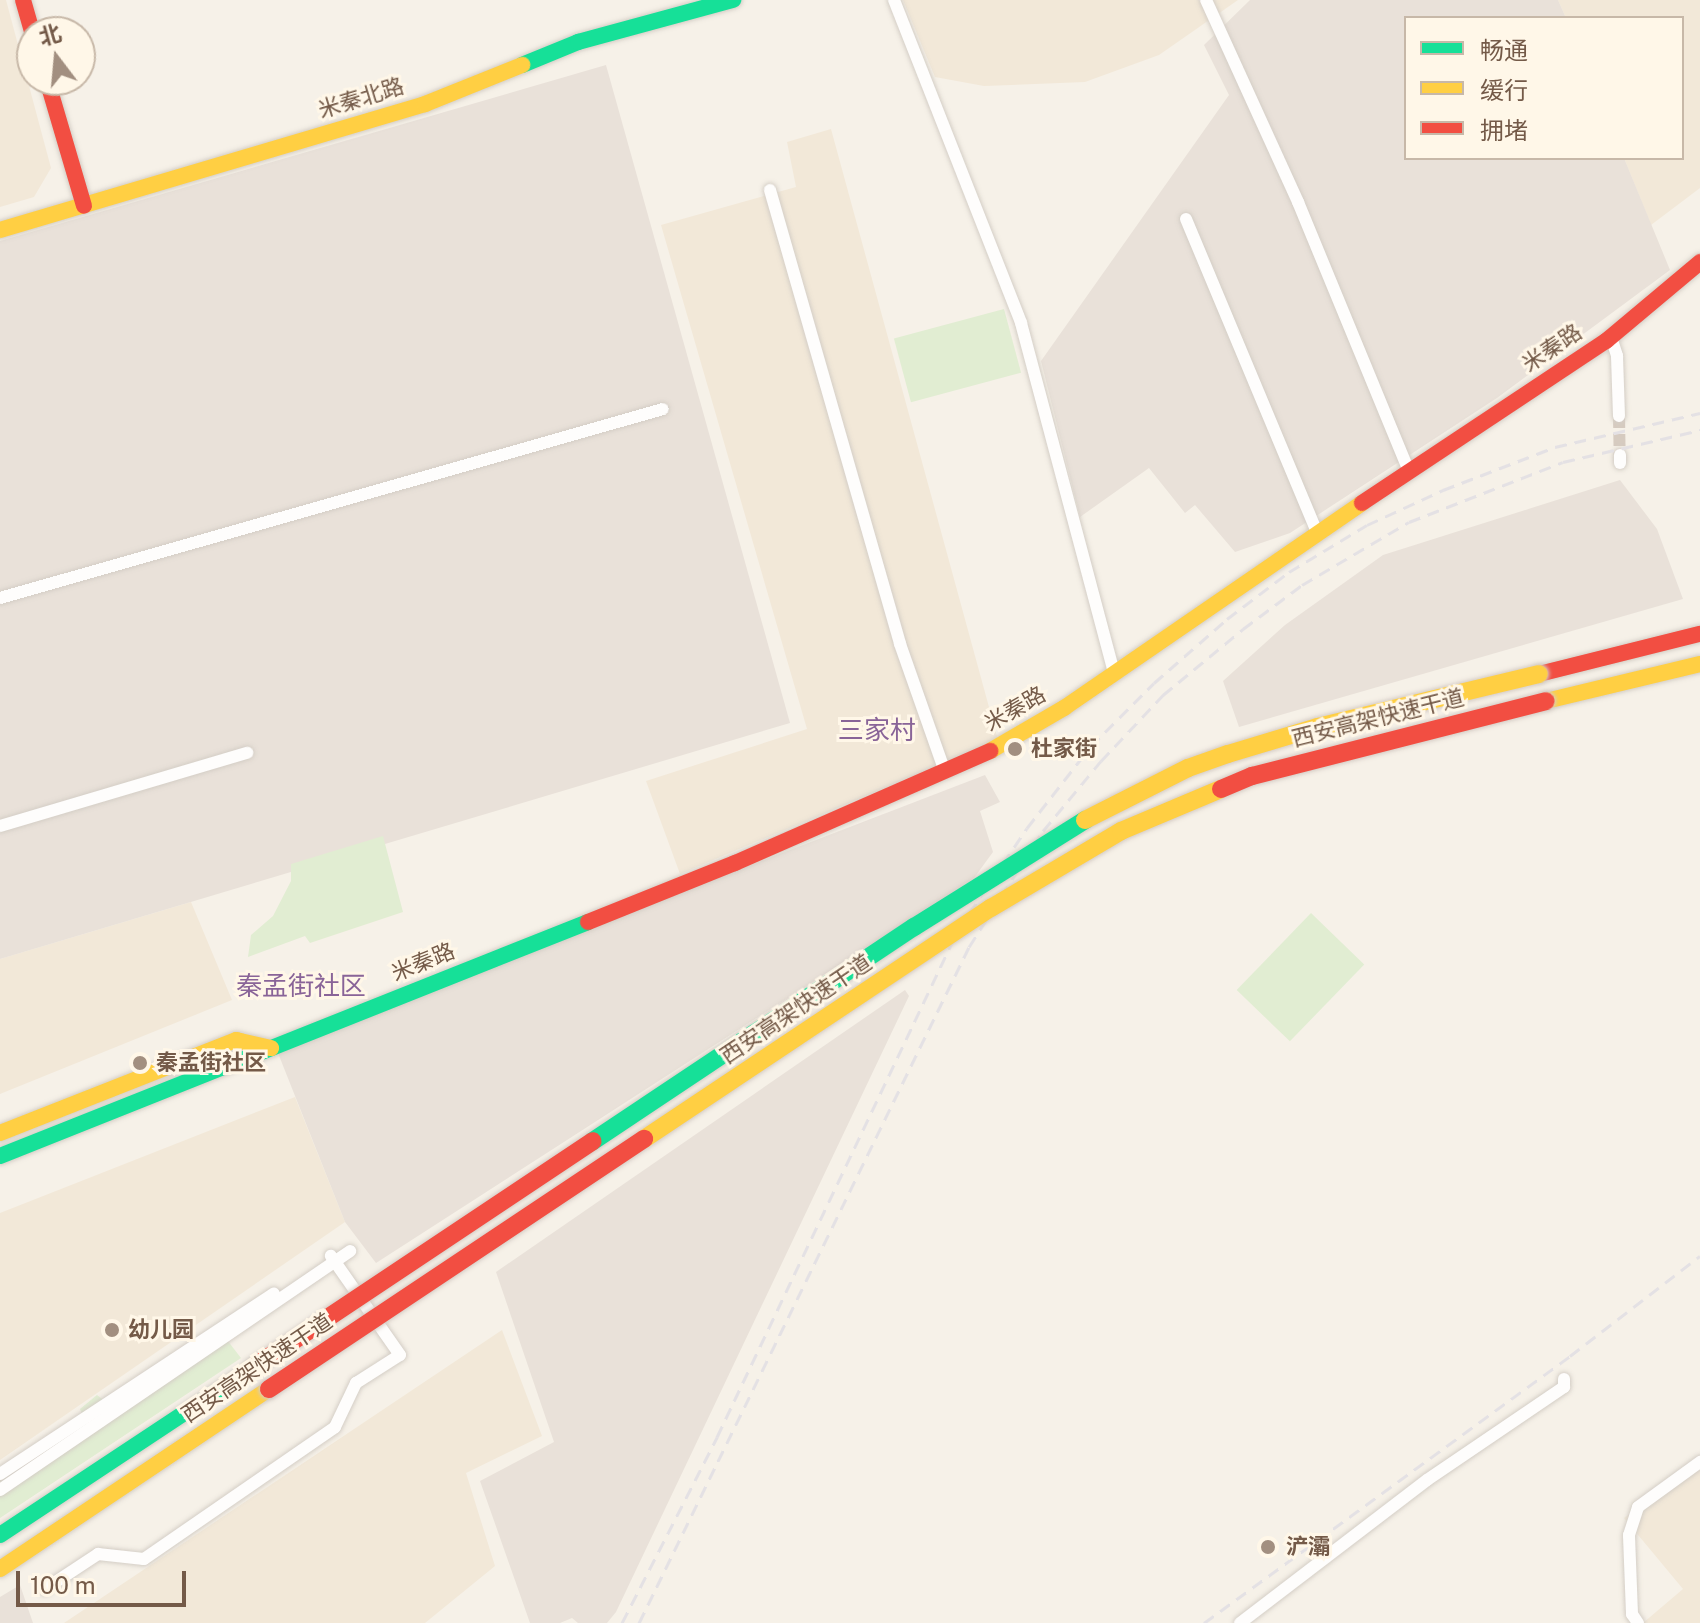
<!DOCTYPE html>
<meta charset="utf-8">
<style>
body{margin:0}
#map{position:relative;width:1700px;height:1623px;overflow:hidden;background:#f6f1e8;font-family:"Public Sans","Noto Sans SC",sans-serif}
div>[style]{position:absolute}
.residential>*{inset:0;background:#f2e8d8}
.industrial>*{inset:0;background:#e9e1d9}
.green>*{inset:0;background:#e1edd2;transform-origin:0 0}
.street-tunnel>*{height:12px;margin-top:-6px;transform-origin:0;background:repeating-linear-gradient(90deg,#d6cbc0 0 12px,transparent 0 18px)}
.roads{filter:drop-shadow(0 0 2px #d4cec6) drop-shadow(0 0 2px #d4cec6)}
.street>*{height:12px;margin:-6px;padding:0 6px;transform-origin:6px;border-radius:6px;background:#fefdfc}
.fast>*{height:16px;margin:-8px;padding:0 8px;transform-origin:8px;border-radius:8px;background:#16e098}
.slow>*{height:16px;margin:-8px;padding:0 8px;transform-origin:8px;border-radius:8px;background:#ffcf43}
.jam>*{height:16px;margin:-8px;padding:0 8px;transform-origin:8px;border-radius:8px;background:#f24e42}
.rail>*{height:3px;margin-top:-1.5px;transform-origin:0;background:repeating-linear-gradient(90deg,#e4e1e4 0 12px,transparent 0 20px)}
.bridges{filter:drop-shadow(0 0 2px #d5ccc5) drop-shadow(0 0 2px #d5ccc5)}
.fast-bridge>*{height:18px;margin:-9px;padding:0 9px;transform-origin:9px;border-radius:9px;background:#16e098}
.slow-bridge>*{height:18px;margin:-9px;padding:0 9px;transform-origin:9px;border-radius:9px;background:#ffcf43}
.jam-bridge>*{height:18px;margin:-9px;padding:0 9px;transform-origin:9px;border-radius:9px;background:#f24e42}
.dots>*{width:22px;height:22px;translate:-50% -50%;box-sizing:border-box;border:4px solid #fff7e8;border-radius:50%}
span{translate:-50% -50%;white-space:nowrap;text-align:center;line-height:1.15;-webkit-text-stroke:6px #fff7e8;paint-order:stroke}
.street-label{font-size:22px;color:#745a48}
.poi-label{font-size:22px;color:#745a48;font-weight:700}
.left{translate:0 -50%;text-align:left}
.quarter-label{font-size:26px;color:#896498}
.legend{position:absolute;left:1404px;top:16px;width:280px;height:144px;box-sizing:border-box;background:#fff7e8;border:2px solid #c7b8a8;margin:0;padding:10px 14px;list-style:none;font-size:24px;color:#745a48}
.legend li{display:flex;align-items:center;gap:16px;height:40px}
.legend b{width:40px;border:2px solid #c7b8a8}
.north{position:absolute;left:16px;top:16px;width:80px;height:80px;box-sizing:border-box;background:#fff7e8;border:2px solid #c7b8a8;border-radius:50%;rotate:344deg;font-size:22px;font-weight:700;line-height:32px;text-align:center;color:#745a48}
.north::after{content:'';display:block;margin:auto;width:28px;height:36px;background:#a28f80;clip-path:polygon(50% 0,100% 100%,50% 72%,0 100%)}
.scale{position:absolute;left:16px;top:1571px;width:170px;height:36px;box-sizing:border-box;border:4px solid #745a48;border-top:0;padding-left:10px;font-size:24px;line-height:28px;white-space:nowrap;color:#745a48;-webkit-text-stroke:6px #fff7e8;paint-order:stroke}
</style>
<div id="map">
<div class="residential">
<div style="clip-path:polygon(0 0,6px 0,51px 168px,34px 197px,0 207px)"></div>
<div style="clip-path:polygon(903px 0,1238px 0,1159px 55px,1085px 82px,984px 86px,935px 77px)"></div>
<div style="clip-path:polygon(1558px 0,1700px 0,1700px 188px,1651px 225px,1624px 158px,1682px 158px,1682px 18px,1566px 18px)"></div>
<div style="clip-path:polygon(831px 129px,998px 740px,680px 874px,646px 781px,807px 729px,661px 225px,796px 187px,787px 142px)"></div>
<div style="clip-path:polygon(191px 902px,232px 1000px,0 1094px,0 959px)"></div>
<div style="clip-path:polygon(295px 1097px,345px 1222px,0 1460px,0 1213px)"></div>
<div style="clip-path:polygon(502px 1330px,542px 1436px,466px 1473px,495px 1566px,425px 1623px,64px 1623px)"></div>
<div style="clip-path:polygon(1700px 1464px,1700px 1623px,1643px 1623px,1683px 1589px,1624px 1518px)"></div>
</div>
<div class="industrial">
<div style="clip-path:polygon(1250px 0,1558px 0,1566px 18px,1406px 18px,1406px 158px,1624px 158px,1670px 270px,1497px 398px,1290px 533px,1235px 552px,1195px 505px,1185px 513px,1149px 468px,1080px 517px,1041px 361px,1229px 95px,1204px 45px)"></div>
<div style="clip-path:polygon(606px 65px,790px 723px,0 959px,0 241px)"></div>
<div style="clip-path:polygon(1620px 480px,1657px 529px,1683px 599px,1239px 727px,1223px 681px,1285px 625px,1383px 555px)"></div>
<div style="clip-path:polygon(985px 775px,1000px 802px,980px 811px,993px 852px,974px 878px,376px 1263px,345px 1222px,276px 1048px)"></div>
<div style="clip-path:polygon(905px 990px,909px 996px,616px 1612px,607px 1623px,578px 1623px,572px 1618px,560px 1623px,530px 1623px,480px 1481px,554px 1442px,496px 1272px)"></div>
<div style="clip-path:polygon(20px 1585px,33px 1623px,0 1623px,0 1597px)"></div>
</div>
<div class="green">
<div style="left:1004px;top:309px;width:66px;height:114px;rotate:75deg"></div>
<div style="clip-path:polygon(383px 836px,403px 912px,310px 943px,305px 936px,248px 957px,251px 935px,273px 916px,291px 881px,291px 864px)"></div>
<div style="left:1311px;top:913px;width:74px;height:107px;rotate:44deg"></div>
<div style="clip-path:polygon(224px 1336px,241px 1358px,0 1518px,0 1473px,84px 1419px,80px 1409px,97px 1395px,119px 1412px)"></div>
</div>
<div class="street-tunnel">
<div style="left:1619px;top:416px;width:39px;rotate:89deg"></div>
</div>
<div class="roads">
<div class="street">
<div style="left:894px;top:0;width:347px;rotate:68.5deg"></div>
<div style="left:1021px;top:323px;width:361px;rotate:75.1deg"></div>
<div style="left:1206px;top:0;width:222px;rotate:65.5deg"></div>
<div style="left:1298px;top:202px;width:291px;rotate:67.6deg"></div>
<div style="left:770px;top:190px;width:472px;rotate:74deg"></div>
<div style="left:900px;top:644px;width:136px;rotate:70.6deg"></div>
<div style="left:1186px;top:219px;width:339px;rotate:67.3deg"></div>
<div style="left:1611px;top:337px;width:20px;rotate:72deg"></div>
<div style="left:1617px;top:356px;width:60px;rotate:88.1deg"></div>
<div style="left:1620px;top:455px;width:8px;rotate:90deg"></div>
<div style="left:0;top:598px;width:689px;rotate:-15.91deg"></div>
<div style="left:0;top:826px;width:258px;rotate:-16.5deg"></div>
<div style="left:0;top:1474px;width:328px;rotate:-33.4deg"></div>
<div style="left:0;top:1490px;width:424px;rotate:-34.3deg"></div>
<div style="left:45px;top:1589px;width:64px;rotate:-33.4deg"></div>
<div style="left:98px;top:1554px;width:46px;rotate:6.2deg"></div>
<div style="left:144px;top:1559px;width:232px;rotate:-34.6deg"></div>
<div style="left:335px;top:1427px;width:49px;rotate:-64.5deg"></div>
<div style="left:356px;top:1383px;width:52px;rotate:-32.5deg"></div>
<div style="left:400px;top:1355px;width:121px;rotate:-124.9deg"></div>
<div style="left:1240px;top:1623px;width:235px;rotate:-37.4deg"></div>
<div style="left:1427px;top:1480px;width:166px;rotate:-34.2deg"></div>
<div style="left:1564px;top:1387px;width:8px;rotate:-90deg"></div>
<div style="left:1638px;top:1623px;width:11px;rotate:-124deg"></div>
<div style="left:1632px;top:1614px;width:79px;rotate:-92.2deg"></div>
<div style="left:1629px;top:1535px;width:29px;rotate:-72deg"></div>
<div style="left:1638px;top:1507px;width:77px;rotate:-36deg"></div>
</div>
<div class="fast">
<div style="left:522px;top:65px;width:61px;rotate:-22.3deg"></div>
<div style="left:578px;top:42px;width:161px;rotate:-15.2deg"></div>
<div style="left:0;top:1156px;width:633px;rotate:-21.7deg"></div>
<div style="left:0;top:1535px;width:305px;rotate:-33.5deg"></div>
</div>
<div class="slow">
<div style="left:0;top:230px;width:443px;rotate:-16.5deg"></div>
<div style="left:425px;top:104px;width:105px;rotate:-21.9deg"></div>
<div style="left:1546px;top:701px;width:158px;rotate:-13.5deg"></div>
<div style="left:990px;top:751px;width:86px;rotate:-30.2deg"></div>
<div style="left:1064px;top:708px;width:362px;rotate:-34.5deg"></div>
<div style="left:0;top:1133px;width:254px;rotate:-21.5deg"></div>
<div style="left:236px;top:1040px;width:36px;rotate:13deg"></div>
<div style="left:0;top:1569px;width:324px;rotate:-33.8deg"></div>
</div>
<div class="jam">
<div style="left:23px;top:0;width:33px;rotate:74deg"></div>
<div style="left:47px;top:80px;width:131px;rotate:73.6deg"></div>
<div style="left:1362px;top:503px;width:293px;rotate:-33.6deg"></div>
<div style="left:1606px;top:341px;width:123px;rotate:-40deg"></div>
<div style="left:1539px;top:674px;width:166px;rotate:-14deg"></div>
<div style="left:588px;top:922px;width:158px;rotate:-21.9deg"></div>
<div style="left:735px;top:863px;width:279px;rotate:-23.7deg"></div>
</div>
</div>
<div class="rail">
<div style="left:622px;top:1623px;width:209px;rotate:-62.9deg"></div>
<div style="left:717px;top:1437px;width:561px;rotate:-64.58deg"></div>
<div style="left:958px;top:930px;width:123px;rotate:-55.9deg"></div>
<div style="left:1027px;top:828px;width:104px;rotate:-52deg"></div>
<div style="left:1091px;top:746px;width:89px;rotate:-45deg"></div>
<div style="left:1154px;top:683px;width:97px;rotate:-41.2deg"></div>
<div style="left:1227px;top:619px;width:78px;rotate:-37.2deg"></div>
<div style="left:1289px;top:572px;width:91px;rotate:-31.1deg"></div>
<div style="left:1367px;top:525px;width:84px;rotate:-24.7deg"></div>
<div style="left:1443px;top:490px;width:120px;rotate:-21deg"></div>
<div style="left:1555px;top:447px;width:149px;rotate:-13.2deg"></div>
<div style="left:639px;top:1623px;width:752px;rotate:-63.98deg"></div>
<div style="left:969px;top:947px;width:138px;rotate:-57.5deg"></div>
<div style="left:1043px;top:831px;width:91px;rotate:-50.4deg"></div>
<div style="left:1101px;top:761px;width:91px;rotate:-46.8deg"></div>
<div style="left:1163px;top:695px;width:104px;rotate:-39.5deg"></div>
<div style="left:1243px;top:629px;width:74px;rotate:-36.7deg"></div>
<div style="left:1302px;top:585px;width:124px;rotate:-30.5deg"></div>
<div style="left:1409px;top:522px;width:165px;rotate:-21.3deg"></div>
<div style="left:1563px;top:462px;width:141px;rotate:-13.1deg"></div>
<div style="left:1204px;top:1623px;width:453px;rotate:-36.1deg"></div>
<div style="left:1570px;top:1356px;width:164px;rotate:-37.6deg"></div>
</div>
<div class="bridges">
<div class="fast-bridge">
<div style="left:593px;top:1141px;width:386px;rotate:-33.7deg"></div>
<div style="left:914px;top:927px;width:202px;rotate:-32deg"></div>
</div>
<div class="slow-bridge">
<div style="left:1085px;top:820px;width:115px;rotate:-26.8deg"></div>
<div style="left:1188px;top:768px;width:42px;rotate:-19.3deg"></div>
<div style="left:1228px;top:754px;width:94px;rotate:-16.7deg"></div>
<div style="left:1318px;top:727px;width:227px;rotate:-13.5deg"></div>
<div style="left:644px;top:1139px;width:417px;rotate:-33.7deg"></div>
<div style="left:991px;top:908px;width:151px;rotate:-30.6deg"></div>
<div style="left:1121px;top:831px;width:108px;rotate:-22.8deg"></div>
</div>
<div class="jam-bridge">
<div style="left:1221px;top:789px;width:34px;rotate:-23deg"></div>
<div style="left:1252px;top:776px;width:303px;rotate:-14.3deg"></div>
<div style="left:254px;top:1367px;width:407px;rotate:-33.7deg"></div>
<div style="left:269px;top:1389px;width:451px;rotate:-33.7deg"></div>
</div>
</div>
<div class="dots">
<div style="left:1015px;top:749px;background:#a28f80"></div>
<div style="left:140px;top:1063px;background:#a28f80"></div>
<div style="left:112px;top:1330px;background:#a28f80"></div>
<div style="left:1268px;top:1547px;background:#a28f80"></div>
</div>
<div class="street-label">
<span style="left:361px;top:98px;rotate:-17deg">米秦北路</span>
<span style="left:1552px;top:348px;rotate:-34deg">米秦路</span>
<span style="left:1015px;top:709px;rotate:-30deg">米秦路</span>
<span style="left:1378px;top:718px;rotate:-14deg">西安高架快速干道</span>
<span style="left:423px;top:962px;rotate:-22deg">米秦路</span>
<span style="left:796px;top:1009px;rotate:-34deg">西安高架快速干道</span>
<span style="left:257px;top:1368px;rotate:-34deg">西安高架快速干道</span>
</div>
<div class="poi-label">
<span class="left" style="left:1031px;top:749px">杜家街</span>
<span class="left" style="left:156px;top:1063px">秦孟街社区</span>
<span class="left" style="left:128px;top:1330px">幼儿园</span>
<span class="left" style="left:1286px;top:1547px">浐灞</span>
</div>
<div class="quarter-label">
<span style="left:877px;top:730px">三家村</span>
<span style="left:301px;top:986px">秦孟街社区</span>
</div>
<ul class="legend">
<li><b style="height:10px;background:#16e098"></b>畅通</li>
<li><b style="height:10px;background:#ffcf43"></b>缓行</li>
<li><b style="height:10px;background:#f24e42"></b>拥堵</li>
</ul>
<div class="north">北</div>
<div class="scale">100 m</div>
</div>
